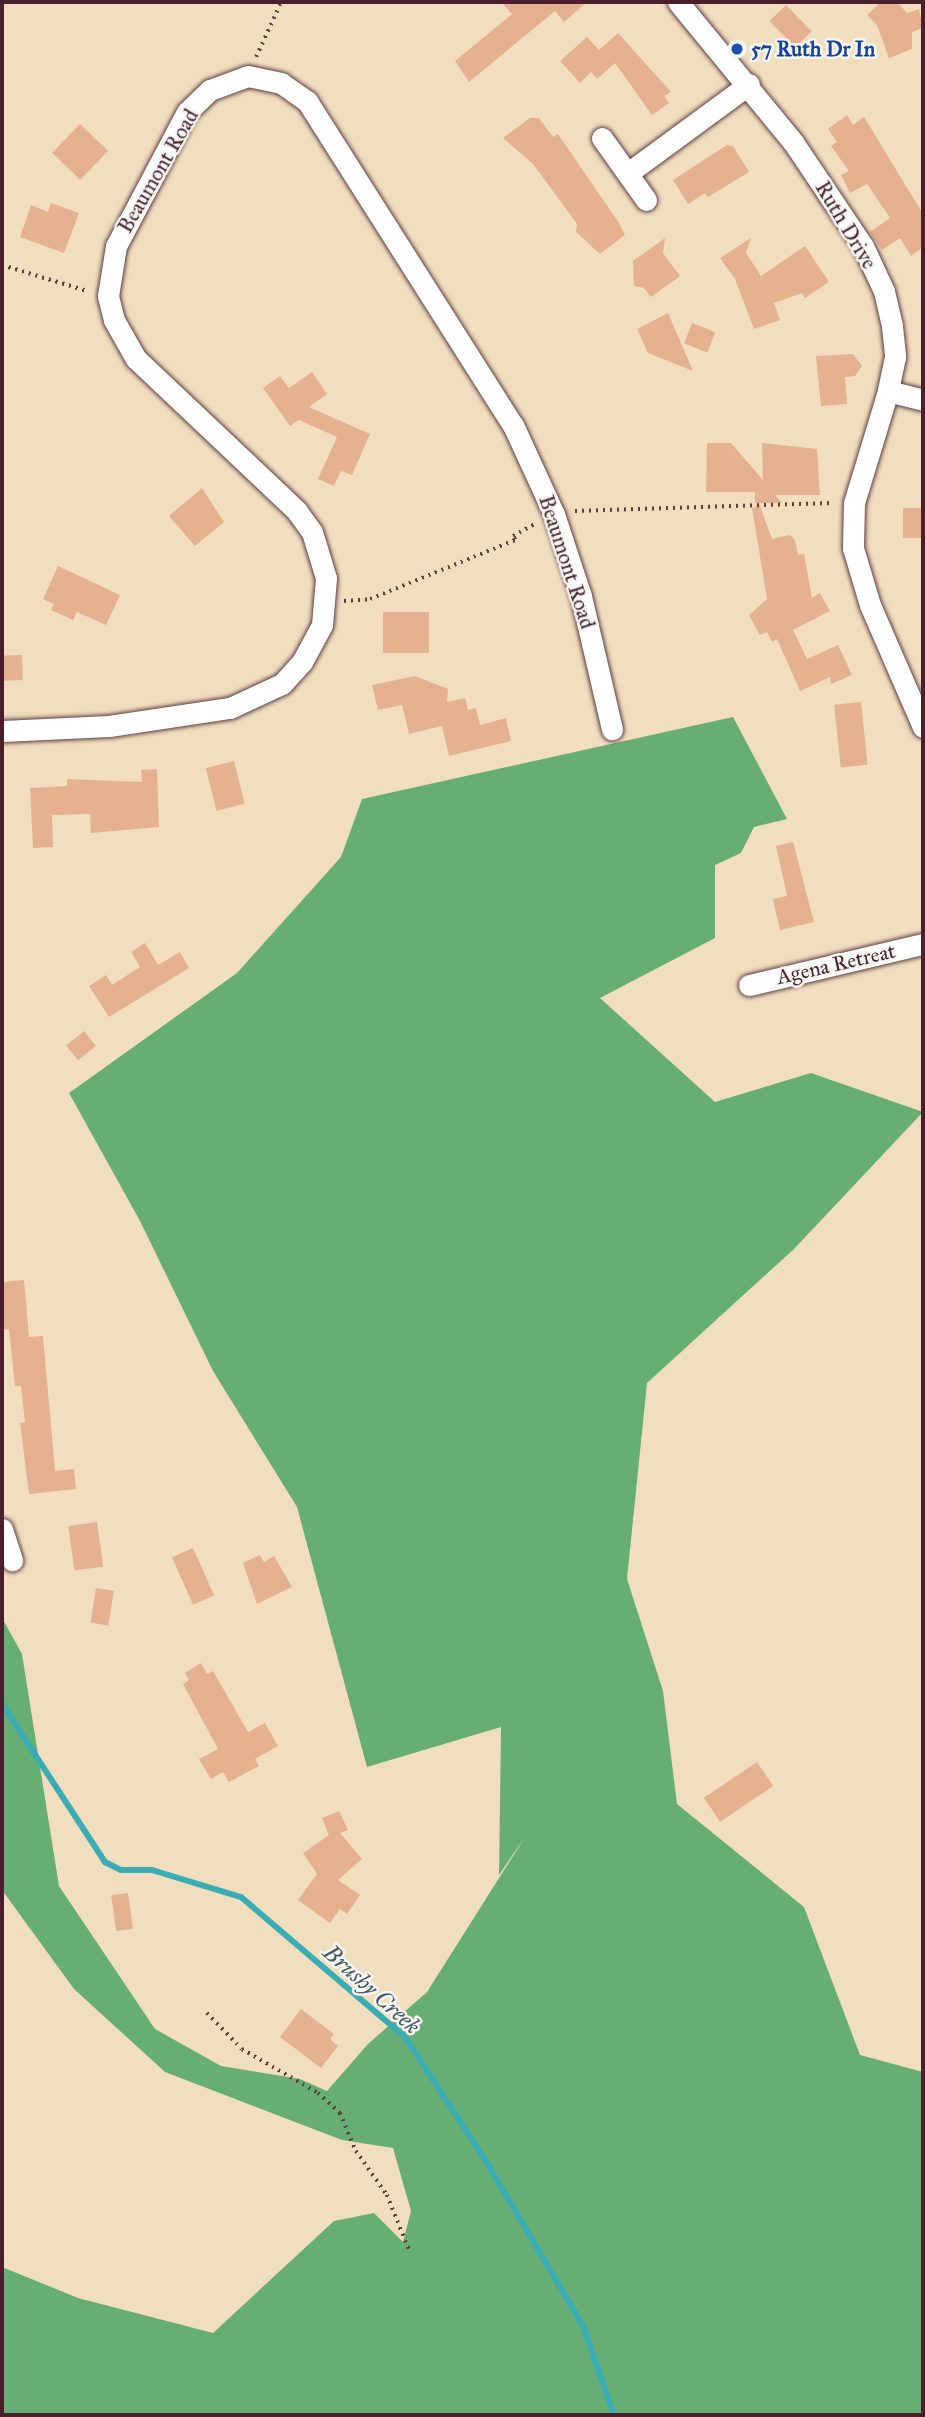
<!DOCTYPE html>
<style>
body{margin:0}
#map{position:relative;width:925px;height:2417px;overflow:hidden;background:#f1debf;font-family:"IM FELL Great Primer",serif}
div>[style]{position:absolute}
.forest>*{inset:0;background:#67ae74}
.stream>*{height:6px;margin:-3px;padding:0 3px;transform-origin:3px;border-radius:3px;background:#3aacb3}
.building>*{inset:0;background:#e5b18e;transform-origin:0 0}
.path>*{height:3.5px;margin-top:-1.75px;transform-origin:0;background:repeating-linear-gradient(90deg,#633c41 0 2px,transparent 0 7px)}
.roads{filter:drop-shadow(0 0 2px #633c41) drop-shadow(0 0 2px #633c41)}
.street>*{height:21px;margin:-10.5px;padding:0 10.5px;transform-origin:10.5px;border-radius:10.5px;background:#fff}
.dots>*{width:19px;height:19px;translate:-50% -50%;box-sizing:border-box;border:4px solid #f6f6f2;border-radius:50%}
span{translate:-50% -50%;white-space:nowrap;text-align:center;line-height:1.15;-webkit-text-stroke:5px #f6f6f2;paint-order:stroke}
.transit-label{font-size:21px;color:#164399;font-weight:700}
.left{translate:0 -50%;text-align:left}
.street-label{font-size:21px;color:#4a1f2b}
.water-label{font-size:23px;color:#445761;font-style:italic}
.frame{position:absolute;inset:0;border:4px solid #4a1f2b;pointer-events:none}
</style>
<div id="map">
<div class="forest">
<div style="clip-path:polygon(733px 717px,787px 819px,754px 827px,741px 853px,715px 865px,715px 938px,600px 998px,715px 1102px,811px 1073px,923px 1112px,794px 1249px,647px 1383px,627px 1579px,663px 1691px,677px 1804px,804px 1907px,860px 2055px,923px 2072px,923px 2415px,2px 2415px,2px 2267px,78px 2298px,213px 2333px,334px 2221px,374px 2213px,403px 2242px,411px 2211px,393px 2148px,342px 2140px,165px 2072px,74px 1989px,2px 1890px,2px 1618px,22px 1654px,59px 1886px,155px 2029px,221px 2066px,300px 2079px,327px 2091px,368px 2044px,427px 1992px,525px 1837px,499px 1875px,501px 1727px,367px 1767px,297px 1507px,213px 1371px,140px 1221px,69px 1093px,237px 973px,341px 857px,362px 799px)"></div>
</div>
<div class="stream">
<div style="left:2px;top:1704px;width:189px;rotate:56.9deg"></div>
<div style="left:105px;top:1862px;width:18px;rotate:27deg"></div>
<div style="left:121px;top:1870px;width:31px"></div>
<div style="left:152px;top:1870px;width:93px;rotate:16.9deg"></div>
<div style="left:241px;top:1897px;width:216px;rotate:40.5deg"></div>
<div style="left:405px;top:2037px;width:150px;rotate:56.9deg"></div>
<div style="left:487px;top:2163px;width:189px;rotate:59.5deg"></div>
<div style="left:583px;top:2326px;width:94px;rotate:70.8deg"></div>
</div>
<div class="building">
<div style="clip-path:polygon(501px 2px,587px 2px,564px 22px,555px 11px,469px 82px,455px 61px,512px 14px)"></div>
<div style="clip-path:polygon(881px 2px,897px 2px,907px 13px,919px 9px,923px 28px,912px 32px,912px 49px,889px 58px,877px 25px,867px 15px)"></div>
<div style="left:786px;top:5px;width:37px;height:23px;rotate:46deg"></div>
<div style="clip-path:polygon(618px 33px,671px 92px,664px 96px,669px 103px,652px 115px,615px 63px,597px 79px,591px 72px,580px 83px,560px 61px,587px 37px,599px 50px)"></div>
<div style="clip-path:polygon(847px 115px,853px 125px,864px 117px,923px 214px,923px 247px,911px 256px,900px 238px,882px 250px,870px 232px,890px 218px,867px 184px,850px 193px,841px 175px,849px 171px,831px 146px,837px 142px,828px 129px)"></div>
<div style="clip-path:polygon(530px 118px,539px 118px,553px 137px,558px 134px,619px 223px,625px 235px,600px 254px,576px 232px,577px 224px,533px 164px,503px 138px)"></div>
<div style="left:80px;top:124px;width:39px;height:40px;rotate:44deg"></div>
<div style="clip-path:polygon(727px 145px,733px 146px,749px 172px,708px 197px,705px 193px,688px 204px,673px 180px)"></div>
<div style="clip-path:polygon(51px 203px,79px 213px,64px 253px,20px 237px,31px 205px,48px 212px)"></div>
<div style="clip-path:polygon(665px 238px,663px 253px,680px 276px,651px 297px,644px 288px,634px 286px,633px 261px)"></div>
<div style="clip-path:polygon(751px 238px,746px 253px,761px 276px,805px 246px,829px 282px,805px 298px,802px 293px,774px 303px,780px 320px,754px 329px,735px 279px,720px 258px)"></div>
<div style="clip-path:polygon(668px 313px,693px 371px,648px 353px,637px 329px)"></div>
<div style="left:692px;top:323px;width:25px;height:22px;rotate:21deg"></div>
<div style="clip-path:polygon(853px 354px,862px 366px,855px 376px,845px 377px,847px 404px,821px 406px,816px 356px)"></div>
<div style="clip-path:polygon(312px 372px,327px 394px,309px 407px,370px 434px,352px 475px,341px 471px,334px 486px,318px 479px,337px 437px,299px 420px,290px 426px,263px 388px,280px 376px,289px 388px)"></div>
<div style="clip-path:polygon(707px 443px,731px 443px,763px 480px,762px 443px,817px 449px,820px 495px,775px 495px,782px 503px,755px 503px,755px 492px,706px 492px)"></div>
<div style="clip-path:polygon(202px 488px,224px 522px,195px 546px,169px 516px)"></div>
<div style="clip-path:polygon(760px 506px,772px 539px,790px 535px,795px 540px,798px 555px,804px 554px,812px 598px,820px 593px,830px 611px,793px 630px,807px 659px,838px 645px,852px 675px,831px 684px,830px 677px,800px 691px,777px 639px,772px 642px,767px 632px,760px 635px,749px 615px,767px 599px,752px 508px)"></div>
<div style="left:903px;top:508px;width:20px;height:30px"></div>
<div style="clip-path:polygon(58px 566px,120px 595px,106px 625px,77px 612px,73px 620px,51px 610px,54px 604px,43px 599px)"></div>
<div style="left:383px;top:612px;width:46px;height:41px"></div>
<div style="left:22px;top:655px;width:25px;height:20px;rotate:88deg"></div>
<div style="clip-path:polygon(415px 676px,448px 689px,447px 702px,465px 698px,468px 710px,476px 708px,480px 725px,506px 718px,511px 741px,449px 756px,442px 726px,409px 734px,402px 705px,378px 710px,372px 685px)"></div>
<div style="left:861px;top:702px;width:63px;height:27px;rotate:84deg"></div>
<div style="left:234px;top:761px;width:44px;height:29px;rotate:76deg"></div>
<div style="clip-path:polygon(157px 769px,159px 827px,91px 833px,90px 814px,52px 815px,53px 847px,33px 848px,30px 788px,67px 786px,67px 779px,142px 782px,141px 770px)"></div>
<div style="clip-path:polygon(793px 842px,814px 922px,780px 930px,773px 899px,787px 896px,776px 846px)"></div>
<div style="clip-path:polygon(145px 943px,158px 965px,180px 952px,189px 968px,109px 1017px,89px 986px,106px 975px,112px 985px,140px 967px,131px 952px)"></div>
<div style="left:84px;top:1031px;width:19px;height:23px;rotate:51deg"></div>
<div style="clip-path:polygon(24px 1280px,29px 1337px,43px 1336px,55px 1471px,74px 1469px,76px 1489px,29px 1494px,20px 1423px,25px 1422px,21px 1386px,15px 1386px,9px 1329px,2px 1330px,2px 1282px)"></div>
<div style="left:97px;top:1522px;width:45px;height:29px;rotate:82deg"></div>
<div style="left:193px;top:1548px;width:52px;height:23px;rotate:66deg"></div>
<div style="clip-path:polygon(260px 1555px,264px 1562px,274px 1556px,292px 1587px,257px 1604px,243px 1563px)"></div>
<div style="left:96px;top:1588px;width:18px;height:35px;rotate:9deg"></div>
<div style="clip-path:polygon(201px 1663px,207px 1674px,213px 1671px,248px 1732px,265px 1723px,278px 1746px,255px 1759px,259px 1766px,229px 1782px,223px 1772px,211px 1779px,199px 1759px,218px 1749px,183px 1684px,189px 1680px,185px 1673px)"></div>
<div style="left:757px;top:1762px;width:29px;height:64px;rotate:56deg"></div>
<div style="clip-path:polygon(339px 1811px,348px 1830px,340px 1833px,362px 1859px,338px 1880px,360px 1895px,347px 1914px,340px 1909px,330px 1923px,298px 1900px,317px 1874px,303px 1853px,329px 1835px,322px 1818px)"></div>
<div style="left:128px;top:1893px;width:36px;height:17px;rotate:82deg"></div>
<div style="clip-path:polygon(301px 2009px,334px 2034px,330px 2039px,338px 2046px,321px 2068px,280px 2037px)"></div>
</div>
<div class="path">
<div style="left:256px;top:57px;width:60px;rotate:-65.6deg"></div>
<div style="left:2px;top:265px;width:89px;rotate:17deg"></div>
<div style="left:575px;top:511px;width:258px;rotate:-1.8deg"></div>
<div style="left:344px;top:601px;width:26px;rotate:-4deg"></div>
<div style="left:370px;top:599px;width:157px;rotate:-22.1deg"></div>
<div style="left:515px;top:540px;width:4px;rotate:-117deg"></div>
<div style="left:513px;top:536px;width:25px;rotate:-29deg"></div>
<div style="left:207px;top:2013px;width:50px;rotate:45.8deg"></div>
<div style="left:242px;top:2049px;width:88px;rotate:30.1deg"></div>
<div style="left:318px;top:2093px;width:30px;rotate:42deg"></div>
<div style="left:340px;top:2113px;width:41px;rotate:67.2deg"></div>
<div style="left:356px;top:2151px;width:54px;rotate:54.8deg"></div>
<div style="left:387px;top:2195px;width:61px;rotate:68deg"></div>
</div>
<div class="roads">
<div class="street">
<div style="left:678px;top:2px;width:181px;rotate:50.6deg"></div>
<div style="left:793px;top:142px;width:125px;rotate:56.1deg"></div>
<div style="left:863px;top:246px;width:50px;rotate:65deg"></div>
<div style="left:884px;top:291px;width:36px;rotate:77deg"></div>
<div style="left:892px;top:326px;width:31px;rotate:84deg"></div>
<div style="left:895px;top:357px;width:35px;rotate:102deg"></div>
<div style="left:888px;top:391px;width:36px;rotate:14deg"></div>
<div style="left:602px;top:138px;width:76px;rotate:54.6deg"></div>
<div style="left:628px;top:173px;width:150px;rotate:-36.3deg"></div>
<div style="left:888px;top:391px;width:117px;rotate:106.9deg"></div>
<div style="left:854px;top:503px;width:45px;rotate:91.3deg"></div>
<div style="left:853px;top:548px;width:59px;rotate:73.4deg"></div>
<div style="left:870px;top:605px;width:133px;rotate:66.5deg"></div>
<div style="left:2px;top:731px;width:107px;rotate:-2.7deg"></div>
<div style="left:109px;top:726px;width:122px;rotate:-8.5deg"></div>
<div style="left:230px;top:708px;width:57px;rotate:-24.8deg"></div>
<div style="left:282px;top:684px;width:30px;rotate:-48deg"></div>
<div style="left:302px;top:662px;width:42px;rotate:-61.6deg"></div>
<div style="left:322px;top:625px;width:47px;rotate:-85.1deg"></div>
<div style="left:326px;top:578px;width:48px;rotate:-106.9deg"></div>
<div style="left:312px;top:532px;width:26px;rotate:-126deg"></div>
<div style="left:297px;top:511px;width:221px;rotate:-136.6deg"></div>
<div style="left:136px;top:359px;width:45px;rotate:-119.4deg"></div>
<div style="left:114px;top:320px;width:25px;rotate:-104deg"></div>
<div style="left:108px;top:296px;width:51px;rotate:-80.9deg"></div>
<div style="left:116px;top:246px;width:152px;rotate:-62.1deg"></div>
<div style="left:187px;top:112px;width:32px;rotate:-44deg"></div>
<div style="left:210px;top:90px;width:40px;rotate:-20.2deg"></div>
<div style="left:248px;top:76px;width:34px;rotate:12deg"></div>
<div style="left:281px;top:83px;width:32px;rotate:35deg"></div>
<div style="left:307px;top:101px;width:384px;rotate:57.6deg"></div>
<div style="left:513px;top:425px;width:98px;rotate:65.3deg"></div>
<div style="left:554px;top:514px;width:86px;rotate:71.8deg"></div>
<div style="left:581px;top:596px;width:137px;rotate:76.9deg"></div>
<div style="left:749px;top:985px;width:179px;rotate:-13.3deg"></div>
<div style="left:2px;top:1529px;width:33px;rotate:72deg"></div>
</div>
</div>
<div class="dots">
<div style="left:737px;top:49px;background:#1a4fb4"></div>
</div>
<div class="transit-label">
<span class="left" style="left:751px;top:49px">57 Ruth Dr In</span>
</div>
<div class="street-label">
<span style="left:158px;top:171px;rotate:-60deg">Beaumont Road</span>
<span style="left:846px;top:225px;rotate:59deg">Ruth Drive</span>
<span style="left:567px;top:562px;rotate:72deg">Beaumont Road</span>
<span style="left:836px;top:964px;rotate:-13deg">Agena Retreat</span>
</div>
<div class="water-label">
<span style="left:372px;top:1989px;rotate:42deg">Brushy Creek</span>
</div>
<div class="frame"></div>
</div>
